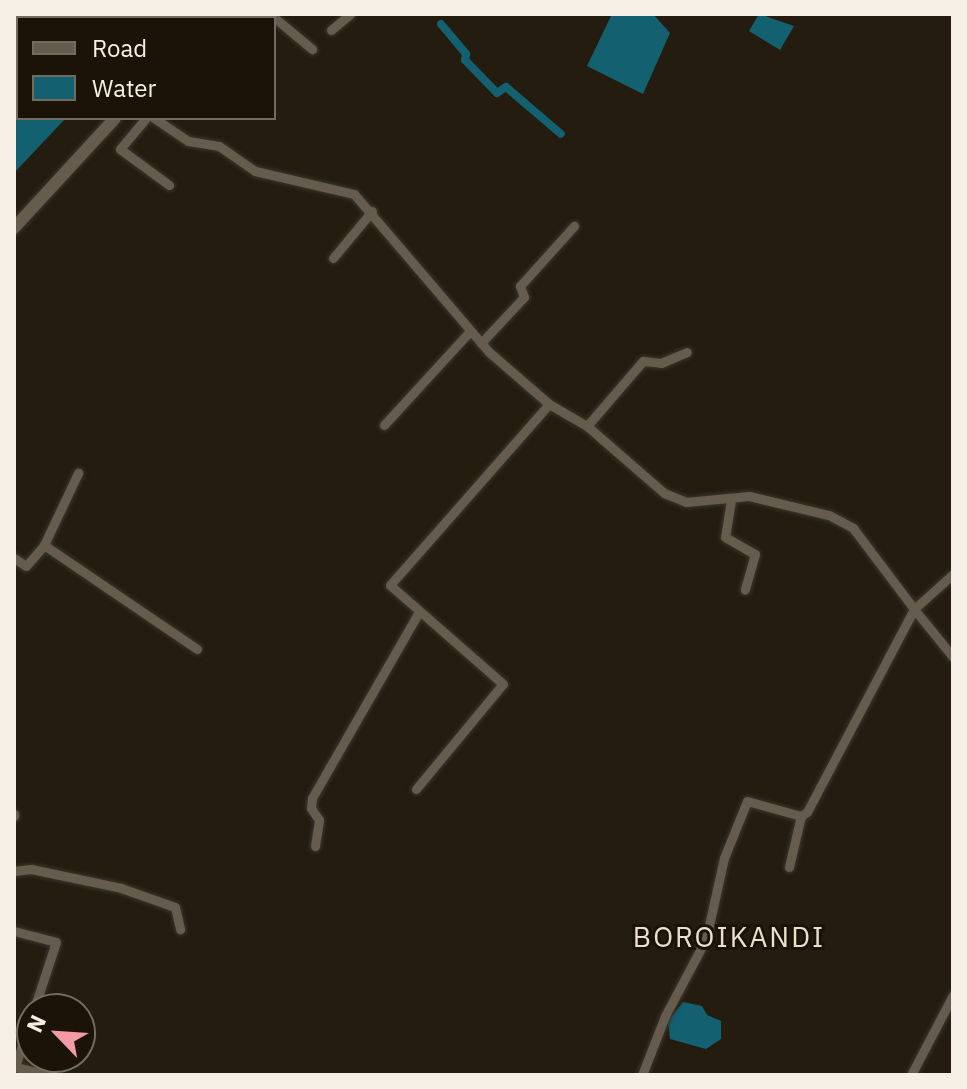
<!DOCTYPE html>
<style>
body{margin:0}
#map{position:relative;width:967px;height:1089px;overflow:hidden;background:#241c0f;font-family:"IBM Plex Sans",sans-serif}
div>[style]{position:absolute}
.water>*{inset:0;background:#136170}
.canal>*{height:8px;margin:-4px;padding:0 4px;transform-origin:4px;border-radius:4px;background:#136170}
.roads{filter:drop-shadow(0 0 2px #3b352e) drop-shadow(0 0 2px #3b352e)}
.minor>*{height:9px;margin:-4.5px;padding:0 4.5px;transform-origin:4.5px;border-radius:4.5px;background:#665c4d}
.tertiary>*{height:12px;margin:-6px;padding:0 6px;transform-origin:6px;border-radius:6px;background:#665c4d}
span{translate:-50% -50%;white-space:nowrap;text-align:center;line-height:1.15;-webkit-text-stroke:6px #1b1307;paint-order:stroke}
.quarter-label{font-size:28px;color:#ebdfce;letter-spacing:2px}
.frame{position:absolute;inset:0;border:16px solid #f5efe6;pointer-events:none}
.legend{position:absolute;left:16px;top:16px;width:260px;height:104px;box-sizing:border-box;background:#1b1307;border:2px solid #726b60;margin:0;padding:10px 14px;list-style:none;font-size:24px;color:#f5efe6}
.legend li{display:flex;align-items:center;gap:16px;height:40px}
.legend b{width:40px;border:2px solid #726b60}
.north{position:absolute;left:16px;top:993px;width:80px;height:80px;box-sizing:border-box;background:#1b1307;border:2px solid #726b60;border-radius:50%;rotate:295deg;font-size:22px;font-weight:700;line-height:32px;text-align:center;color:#f5efe6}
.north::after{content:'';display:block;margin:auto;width:28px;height:36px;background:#f49aa4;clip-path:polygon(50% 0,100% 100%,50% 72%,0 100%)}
</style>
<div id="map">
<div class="water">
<div style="clip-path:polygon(14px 14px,160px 14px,18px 18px,18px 118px,66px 118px,14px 173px)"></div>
<div style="clip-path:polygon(612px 14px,653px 14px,670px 33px,643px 94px,587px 66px)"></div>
<div style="clip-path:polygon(759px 14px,794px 26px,780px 50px,749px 31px)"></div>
<div style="clip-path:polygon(683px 1002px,702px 1006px,707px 1015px,721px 1021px,721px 1039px,706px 1049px,670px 1039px,668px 1021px)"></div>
</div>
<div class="canal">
<div style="left:441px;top:24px;width:39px;rotate:50deg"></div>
<div style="left:466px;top:54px;width:6px;rotate:99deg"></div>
<div style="left:465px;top:60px;width:46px;rotate:45.9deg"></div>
<div style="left:497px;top:93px;width:11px;rotate:-34deg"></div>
<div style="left:506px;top:87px;width:72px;rotate:40.5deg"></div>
</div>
<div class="roads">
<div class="minor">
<div style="left:270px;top:14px;width:55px;rotate:39.8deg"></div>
<div style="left:331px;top:30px;width:25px;rotate:-40deg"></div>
<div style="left:146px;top:118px;width:40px;rotate:130deg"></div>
<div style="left:120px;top:149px;width:61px;rotate:36.3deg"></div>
<div style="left:154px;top:118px;width:41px;rotate:34.1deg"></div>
<div style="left:188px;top:141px;width:31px;rotate:9deg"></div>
<div style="left:219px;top:146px;width:44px;rotate:34.8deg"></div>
<div style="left:255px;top:171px;width:102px;rotate:13.1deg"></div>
<div style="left:354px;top:194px;width:208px;rotate:49.5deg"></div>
<div style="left:489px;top:352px;width:79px;rotate:40.9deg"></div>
<div style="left:549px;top:404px;width:44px;rotate:30.1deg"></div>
<div style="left:587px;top:426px;width:102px;rotate:41deg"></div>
<div style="left:664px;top:493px;width:24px;rotate:22deg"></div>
<div style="left:686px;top:502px;width:63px;rotate:-5.4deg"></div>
<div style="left:749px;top:496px;width:82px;rotate:13.4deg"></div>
<div style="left:829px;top:515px;width:27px;rotate:28deg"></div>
<div style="left:853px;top:528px;width:101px;rotate:53deg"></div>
<div style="left:914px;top:609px;width:52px;rotate:-41.9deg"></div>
<div style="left:333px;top:258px;width:61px;rotate:-50.3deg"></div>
<div style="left:481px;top:343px;width:63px;rotate:-46.9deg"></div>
<div style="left:524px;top:297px;width:12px;rotate:-110deg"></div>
<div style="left:520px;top:286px;width:81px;rotate:-48deg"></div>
<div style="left:384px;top:425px;width:127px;rotate:-47.5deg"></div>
<div style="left:587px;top:426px;width:86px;rotate:-49.3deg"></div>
<div style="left:643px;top:361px;width:18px;rotate:6deg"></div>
<div style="left:661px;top:363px;width:28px;rotate:-23deg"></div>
<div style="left:731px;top:500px;width:37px;rotate:99deg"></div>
<div style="left:725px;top:537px;width:34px;rotate:30deg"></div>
<div style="left:755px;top:554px;width:37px;rotate:106deg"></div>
<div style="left:44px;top:545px;width:185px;rotate:34.2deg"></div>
<div style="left:14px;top:558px;width:14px;rotate:34deg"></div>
<div style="left:26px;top:566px;width:28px;rotate:-49deg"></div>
<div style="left:44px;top:545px;width:80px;rotate:-64.7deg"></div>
<div style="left:416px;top:789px;width:136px;rotate:-50.4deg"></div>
<div style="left:503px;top:684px;width:150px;rotate:-138.8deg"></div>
<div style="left:390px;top:585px;width:241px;rotate:-48.7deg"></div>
<div style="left:14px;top:814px;width:2px;rotate:90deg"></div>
<div style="left:315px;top:846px;width:26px;rotate:-81deg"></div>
<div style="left:319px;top:820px;width:14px;rotate:-124deg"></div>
<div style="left:311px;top:808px;width:10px;rotate:-84deg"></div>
<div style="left:312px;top:798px;width:215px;rotate:-60.1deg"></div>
<div style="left:789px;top:867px;width:52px;rotate:-76.8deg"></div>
<div style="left:14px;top:871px;width:17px;rotate:-7deg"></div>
<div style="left:31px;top:869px;width:92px;rotate:11.9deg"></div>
<div style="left:121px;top:888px;width:57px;rotate:19.4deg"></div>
<div style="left:175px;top:907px;width:23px;rotate:77deg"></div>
<div style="left:14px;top:931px;width:43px;rotate:14.7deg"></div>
<div style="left:56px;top:942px;width:71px;rotate:108.2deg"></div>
<div style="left:32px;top:1014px;width:56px;rotate:107.8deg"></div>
<div style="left:15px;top:1067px;width:36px;rotate:13deg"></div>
<div style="left:642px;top:1075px;width:63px;rotate:-68.7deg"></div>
<div style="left:665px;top:1016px;width:87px;rotate:-62deg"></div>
<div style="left:706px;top:939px;width:83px;rotate:-77.5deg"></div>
<div style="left:724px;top:858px;width:61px;rotate:-68deg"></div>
<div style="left:747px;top:801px;width:56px;rotate:15.5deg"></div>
<div style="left:801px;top:816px;width:7px;rotate:-34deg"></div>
<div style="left:807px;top:812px;width:229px;rotate:-62.2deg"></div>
<div style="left:914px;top:609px;width:62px;rotate:50.9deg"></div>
<div style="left:911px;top:1075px;width:90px;rotate:-62.3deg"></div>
</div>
<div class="tertiary">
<div style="left:215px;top:18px;width:6px;rotate:-39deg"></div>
<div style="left:14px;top:228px;width:149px;rotate:-47.4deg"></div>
</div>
</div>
<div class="quarter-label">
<span style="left:729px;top:937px">BOROIKANDI</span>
</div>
<div class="frame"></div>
<ul class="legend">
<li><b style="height:10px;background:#665c4d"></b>Road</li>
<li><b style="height:22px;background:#136170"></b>Water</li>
</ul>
<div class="north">N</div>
</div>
